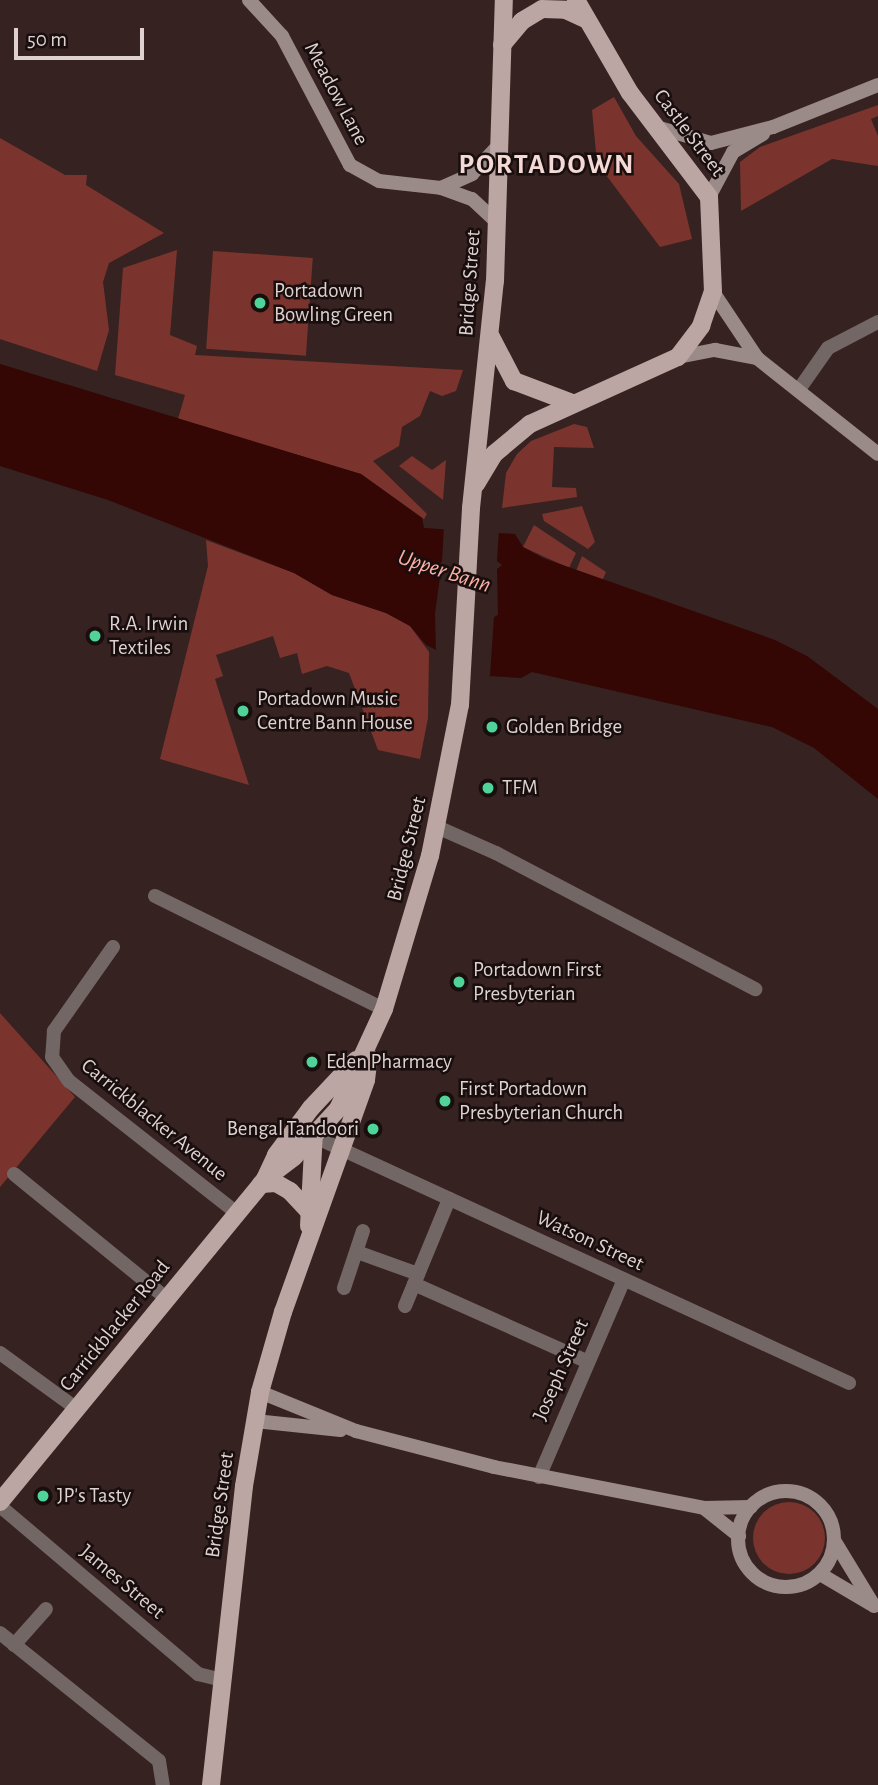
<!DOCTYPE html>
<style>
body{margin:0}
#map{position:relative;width:878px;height:1785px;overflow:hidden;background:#362220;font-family:"Alegreya Sans",sans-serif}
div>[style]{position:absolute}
.green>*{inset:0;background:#7b342d;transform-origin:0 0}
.round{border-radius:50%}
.water>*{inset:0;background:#340604}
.pier>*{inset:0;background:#362220}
.street>*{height:14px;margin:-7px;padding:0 7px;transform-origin:7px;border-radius:7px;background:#726765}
.secondary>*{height:14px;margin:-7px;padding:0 7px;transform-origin:7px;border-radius:7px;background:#9b8b88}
.secondary>.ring{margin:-7px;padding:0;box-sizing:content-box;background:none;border:14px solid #9b8b88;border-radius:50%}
.primary>*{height:18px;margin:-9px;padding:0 9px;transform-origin:9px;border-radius:9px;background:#bca6a3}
.dots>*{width:19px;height:19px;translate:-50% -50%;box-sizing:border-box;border:4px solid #170e0d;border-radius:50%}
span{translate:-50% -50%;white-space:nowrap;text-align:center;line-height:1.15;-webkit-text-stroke:5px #170e0d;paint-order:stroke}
.street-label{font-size:21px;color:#ded1cf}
.poi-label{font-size:21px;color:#ded1cf}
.left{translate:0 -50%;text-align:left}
.right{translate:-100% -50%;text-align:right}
.water-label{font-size:23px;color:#fbafa4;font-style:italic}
.district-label{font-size:28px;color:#f4d9d5;font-weight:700;letter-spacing:2px}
.scale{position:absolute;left:14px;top:28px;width:130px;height:32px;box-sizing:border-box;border:4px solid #ded1cf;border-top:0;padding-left:9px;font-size:21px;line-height:24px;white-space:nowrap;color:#ded1cf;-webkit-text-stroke:5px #170e0d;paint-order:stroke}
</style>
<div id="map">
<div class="green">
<div style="clip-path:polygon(614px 97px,636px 136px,679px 184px,692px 239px,660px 247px,597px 163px,592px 110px)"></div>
<div style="clip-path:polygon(878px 105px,878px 116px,871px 119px,878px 136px,878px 166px,832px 159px,741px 211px,740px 162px,760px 147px)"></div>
<div style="clip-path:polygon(0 138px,65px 175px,87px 175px,86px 185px,164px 233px,109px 263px,103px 282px,109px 330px,97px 371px,0 339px)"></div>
<div style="clip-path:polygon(177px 250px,170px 335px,197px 346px,195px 355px,463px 370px,456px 391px,442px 396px,430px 391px,420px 416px,402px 427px,399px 446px,373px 461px,427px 514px,424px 519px,361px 474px,178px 419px,185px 395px,115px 375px,123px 268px)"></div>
<div style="left:213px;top:251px;width:100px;height:98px;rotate:4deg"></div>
<div style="clip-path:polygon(574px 424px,587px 427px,594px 448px,554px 447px,552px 487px,576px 488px,577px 497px,502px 508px,506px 473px,517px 454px,531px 441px)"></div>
<div style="clip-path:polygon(412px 456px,432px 470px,446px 460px,443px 500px,399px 466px)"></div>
<div style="clip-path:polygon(582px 506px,595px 542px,588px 549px,544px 521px,542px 514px)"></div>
<div style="clip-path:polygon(534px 525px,576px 553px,569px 568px,523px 547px)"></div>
<div style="clip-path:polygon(206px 540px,294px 573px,332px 595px,386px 613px,410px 626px,429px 652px,428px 718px,420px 759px,378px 750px,349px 673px,327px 666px,302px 674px,297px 653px,280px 658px,273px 636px,216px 655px,223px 676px,215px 679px,249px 785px,160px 759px,208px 566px)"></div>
<div style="clip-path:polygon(582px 556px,606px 572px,602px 581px,576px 571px)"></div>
<div style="clip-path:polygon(0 1013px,75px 1097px,0 1187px)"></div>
<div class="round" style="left:753px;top:1502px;width:72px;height:72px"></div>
</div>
<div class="water">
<div style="clip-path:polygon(0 364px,361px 474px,422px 518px,424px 528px,515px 534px,523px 547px,543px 558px,775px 640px,807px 656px,878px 709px,878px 799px,814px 748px,772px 727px,532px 672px,521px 678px,490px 676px,426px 645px,410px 626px,386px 613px,332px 595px,294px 573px,108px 500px,0 466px)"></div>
</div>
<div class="pier">
<div style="clip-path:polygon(444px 526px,499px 530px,497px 561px,502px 565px,497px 569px,498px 615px,494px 617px,490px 676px,436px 654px,435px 614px,441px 569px,438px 566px,442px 561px)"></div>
</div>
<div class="street">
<div style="left:800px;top:388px;width:49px;rotate:-55deg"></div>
<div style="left:828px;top:348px;width:56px;rotate:-27.5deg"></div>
<div style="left:437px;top:827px;width:64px;rotate:23.8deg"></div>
<div style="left:496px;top:853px;width:293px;rotate:27.7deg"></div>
<div style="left:155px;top:896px;width:255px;rotate:26.3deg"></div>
<div style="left:113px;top:947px;width:103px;rotate:125.1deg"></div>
<div style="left:54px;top:1031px;width:26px;rotate:94deg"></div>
<div style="left:52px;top:1057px;width:29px;rotate:55deg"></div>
<div style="left:69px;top:1081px;width:214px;rotate:38.2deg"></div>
<div style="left:315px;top:1137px;width:588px;rotate:24.73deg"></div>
<div style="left:14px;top:1174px;width:196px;rotate:39.2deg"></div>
<div style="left:357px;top:1252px;width:65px;rotate:19.8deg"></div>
<div style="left:414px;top:1284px;width:191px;rotate:24.1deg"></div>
<div style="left:344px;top:1288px;width:60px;rotate:-71.6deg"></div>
<div style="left:405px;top:1306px;width:116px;rotate:-67.6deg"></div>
<div style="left:0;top:1353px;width:95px;rotate:36deg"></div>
<div style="left:539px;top:1477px;width:215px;rotate:-66.7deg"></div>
<div style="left:0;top:1506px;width:260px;rotate:40.3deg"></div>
<div style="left:198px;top:1674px;width:25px;rotate:14deg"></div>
<div style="left:0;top:1633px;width:204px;rotate:38.8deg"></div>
<div style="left:159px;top:1761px;width:24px;rotate:81deg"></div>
<div style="left:14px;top:1645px;width:48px;rotate:-48.4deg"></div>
</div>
<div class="secondary">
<div style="left:249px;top:0;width:49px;rotate:47.5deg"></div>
<div style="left:282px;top:36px;width:146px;rotate:62.2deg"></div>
<div style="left:350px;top:165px;width:33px;rotate:29deg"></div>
<div style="left:379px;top:181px;width:62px;rotate:6.4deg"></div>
<div style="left:441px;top:188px;width:33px;rotate:20deg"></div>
<div style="left:472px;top:199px;width:34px;rotate:43deg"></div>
<div style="left:656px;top:127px;width:57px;rotate:16.2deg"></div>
<div style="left:711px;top:143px;width:64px;rotate:-14.5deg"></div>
<div style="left:773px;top:127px;width:113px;rotate:-21.8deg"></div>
<div style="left:441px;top:188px;width:34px;rotate:-24deg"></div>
<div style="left:472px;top:174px;width:40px;rotate:-47deg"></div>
<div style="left:709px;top:197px;width:51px;rotate:-61.9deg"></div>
<div style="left:733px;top:152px;width:35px;rotate:-31deg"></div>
<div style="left:713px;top:292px;width:79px;rotate:56.3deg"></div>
<div style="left:757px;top:358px;width:154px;rotate:38.4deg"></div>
<div style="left:678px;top:357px;width:38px;rotate:-11deg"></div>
<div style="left:715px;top:350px;width:43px;rotate:10.8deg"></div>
<div style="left:260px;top:1392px;width:104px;rotate:22.1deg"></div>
<div style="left:356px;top:1431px;width:143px;rotate:14.6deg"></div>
<div style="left:494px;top:1467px;width:214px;rotate:11deg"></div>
<div style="left:704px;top:1508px;width:47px;rotate:-1.2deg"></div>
<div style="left:255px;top:1421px;width:86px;rotate:6deg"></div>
<div class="ring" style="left:738px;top:1491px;width:82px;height:82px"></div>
<div style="left:704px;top:1508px;width:45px;rotate:38.7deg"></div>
<div style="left:835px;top:1542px;width:75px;rotate:58.6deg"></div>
<div style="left:820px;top:1574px;width:59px;rotate:30.5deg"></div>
</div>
<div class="primary">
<div style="left:502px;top:45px;width:31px;rotate:-50deg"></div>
<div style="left:522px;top:21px;width:23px;rotate:-31deg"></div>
<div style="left:542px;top:9px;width:24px;rotate:2deg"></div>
<div style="left:566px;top:10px;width:21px;rotate:25deg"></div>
<div style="left:491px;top:337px;width:50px;rotate:62.4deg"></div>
<div style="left:514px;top:381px;width:62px;rotate:20.8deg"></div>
<div style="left:476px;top:484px;width:35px;rotate:-59deg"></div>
<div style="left:494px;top:454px;width:47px;rotate:-39.8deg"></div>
<div style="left:530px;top:424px;width:162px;rotate:-24.4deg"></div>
<div style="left:678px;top:357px;width:39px;rotate:-53deg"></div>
<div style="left:701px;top:326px;width:36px;rotate:-71deg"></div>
<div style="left:713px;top:292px;width:95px;rotate:-92.4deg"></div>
<div style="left:709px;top:197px;width:131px;rotate:-127.2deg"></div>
<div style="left:630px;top:93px;width:108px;rotate:-120.1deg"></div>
<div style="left:265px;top:1179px;width:26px;rotate:-65deg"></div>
<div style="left:276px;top:1155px;width:59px;rotate:-53.3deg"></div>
<div style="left:311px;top:1108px;width:66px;rotate:-46.8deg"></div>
<div style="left:261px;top:1184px;width:15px;rotate:-4deg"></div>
<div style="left:276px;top:1183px;width:16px;rotate:30deg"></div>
<div style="left:290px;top:1191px;width:26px;rotate:47deg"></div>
<div style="left:309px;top:1226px;width:94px;rotate:-87deg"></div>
<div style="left:0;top:1502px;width:418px;rotate:-50.6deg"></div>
<div style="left:265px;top:1179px;width:36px;rotate:-37deg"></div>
<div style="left:294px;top:1157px;width:65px;rotate:-47.5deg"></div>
<div style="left:338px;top:1109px;width:110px;rotate:-65.3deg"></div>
<div style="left:384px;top:1009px;width:160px;rotate:-73.3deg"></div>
<div style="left:430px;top:856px;width:154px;rotate:-78.8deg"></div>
<div style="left:460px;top:705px;width:197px;rotate:-86.8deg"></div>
<div style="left:471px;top:508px;width:228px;rotate:-84deg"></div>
<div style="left:495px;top:281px;width:281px;rotate:-88.2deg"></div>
<div style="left:211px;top:1785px;width:301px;rotate:-83.7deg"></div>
<div style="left:244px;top:1486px;width:95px;rotate:-80.3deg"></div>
<div style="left:260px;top:1392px;width:83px;rotate:-74deg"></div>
<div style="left:283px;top:1312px;width:246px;rotate:-70.3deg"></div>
<div style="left:366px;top:1080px;width:23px;rotate:-83deg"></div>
</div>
<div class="dots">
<div style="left:260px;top:303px;background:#4fd399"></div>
<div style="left:95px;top:636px;background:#4fd399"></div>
<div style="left:243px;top:711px;background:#4fd399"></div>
<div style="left:492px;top:727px;background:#4fd399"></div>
<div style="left:488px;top:788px;background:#4fd399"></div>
<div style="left:459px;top:982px;background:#4fd399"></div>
<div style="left:312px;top:1062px;background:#4fd399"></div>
<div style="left:445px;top:1101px;background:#4fd399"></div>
<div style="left:373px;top:1129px;background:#4fd399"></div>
<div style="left:43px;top:1496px;background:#4fd399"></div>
</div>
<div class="street-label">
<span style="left:336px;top:94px;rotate:62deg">Meadow Lane</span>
<span style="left:689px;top:133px;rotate:53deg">Castle Street</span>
<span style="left:470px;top:283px;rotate:-86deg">Bridge Street</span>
<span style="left:407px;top:849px;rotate:-76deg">Bridge Street</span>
<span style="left:154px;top:1120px;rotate:39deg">Carrickblacker Avenue</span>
<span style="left:590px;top:1241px;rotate:25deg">Watson Street</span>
<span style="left:115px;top:1326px;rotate:-51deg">Carrickblacker Road</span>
<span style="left:561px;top:1370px;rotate:-66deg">Joseph Street</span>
<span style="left:220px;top:1505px;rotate:-82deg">Bridge Street</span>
<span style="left:122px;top:1582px;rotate:40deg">James Street</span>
</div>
<div class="poi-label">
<span class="left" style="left:274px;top:303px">Portadown<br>Bowling Green</span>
<span class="left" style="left:109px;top:636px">R.A. Irwin<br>Textiles</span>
<span class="left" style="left:257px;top:711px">Portadown Music<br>Centre Bann House</span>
<span class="left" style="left:506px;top:727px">Golden Bridge</span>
<span class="left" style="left:502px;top:788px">TFM</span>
<span class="left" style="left:473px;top:982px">Portadown First<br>Presbyterian</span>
<span class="left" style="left:326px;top:1062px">Eden Pharmacy</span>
<span class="left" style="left:459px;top:1101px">First Portadown<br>Presbyterian Church</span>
<span class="right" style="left:359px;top:1129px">Bengal Tandoori</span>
<span class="left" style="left:57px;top:1496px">JP's Tasty</span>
</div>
<div class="water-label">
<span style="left:444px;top:572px;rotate:18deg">Upper Bann</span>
</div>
<div class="district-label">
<span style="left:547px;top:165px">PORTADOWN</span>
</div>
<div class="scale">50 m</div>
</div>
